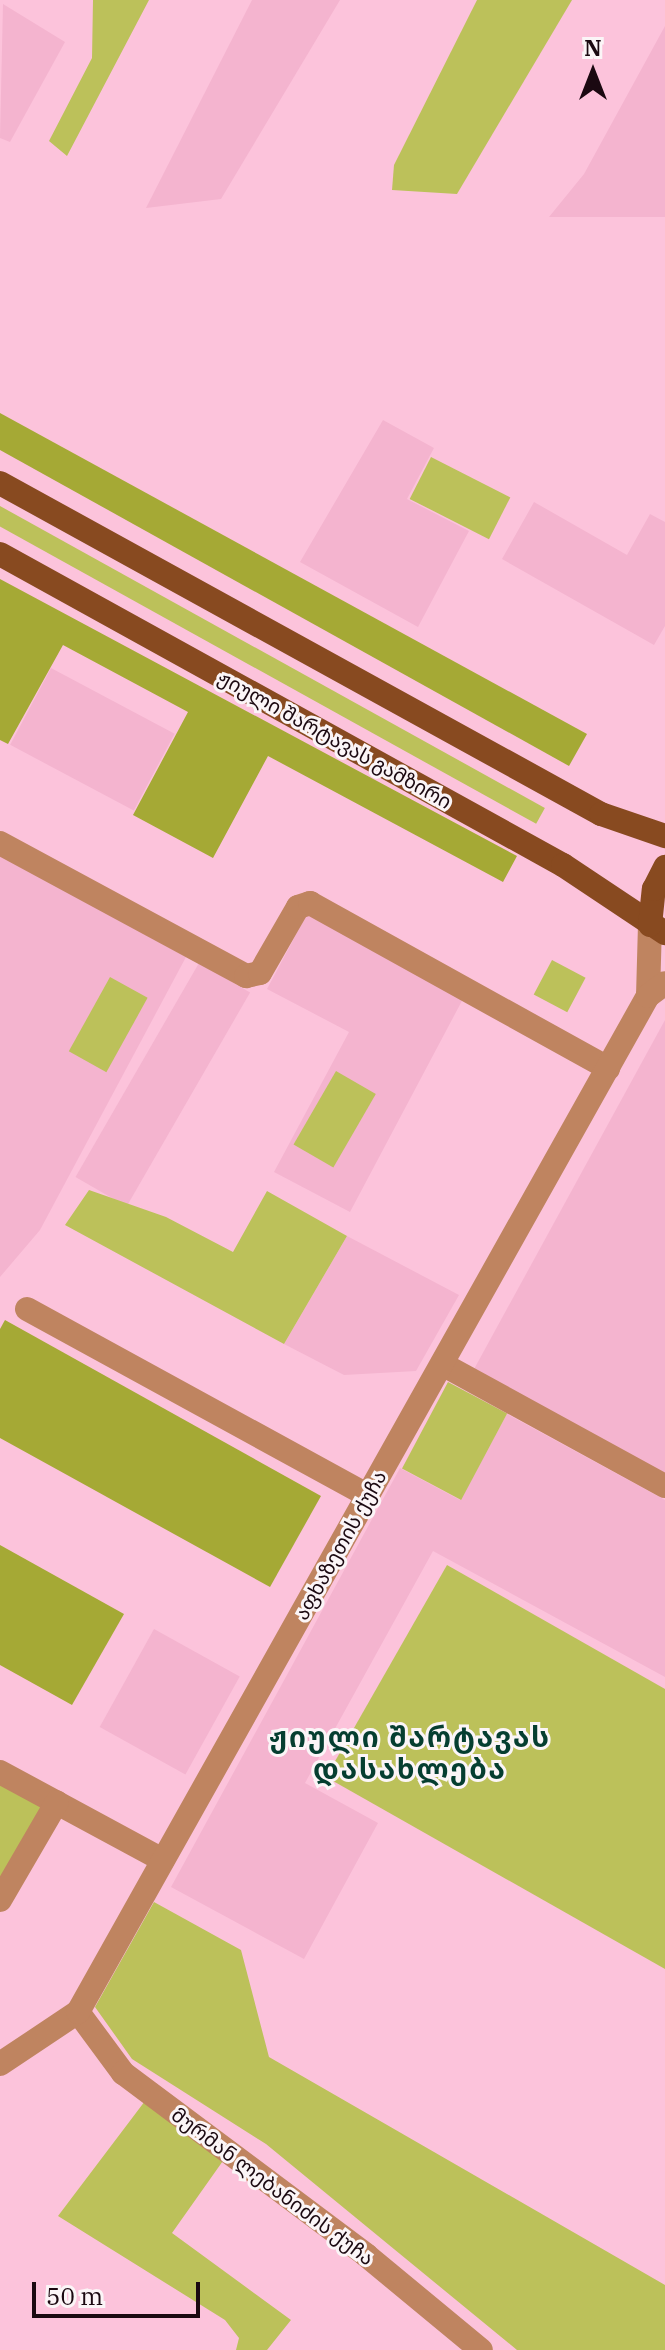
<!DOCTYPE html>
<meta charset="utf-8">
<style>
body{margin:0}
#map{position:relative;width:665px;height:2350px;overflow:hidden;background:#fcc3db;font-family:"IBM Plex Serif","Noto Sans Georgian",serif}
div>[style]{position:absolute}
.built>*{inset:0;background:#f4b4cf;transform-origin:0 0}
.green>*{inset:0;background:#bcc15a;transform-origin:0 0}
.forest>*{inset:0;background:#a5a935}
.minor>*{height:24px;margin:-12px;padding:0 12px;transform-origin:12px;border-radius:12px;background:#bf8460}
.major>*{height:24px;margin:-12px;padding:0 12px;transform-origin:12px;border-radius:12px;background:#884a20}
span{translate:-50% -50%;white-space:nowrap;text-align:center;line-height:1.15;-webkit-text-stroke:6px #fbf5f7;paint-order:stroke}
.street-label{font-size:20px;color:#1b0911}
.district-label{font-size:28px;color:#053e30;font-weight:700;letter-spacing:2px}
.north{position:absolute;left:553px;top:32px;width:80px;height:80px;-webkit-text-stroke:6px #fbf5f7;paint-order:stroke;rotate:0deg;font-size:22px;font-weight:700;line-height:32px;text-align:center;color:#1b0911}
.north::after{content:'';display:block;margin:auto;width:28px;height:36px;background:#1b0911;clip-path:polygon(50% 0,100% 100%,50% 72%,0 100%)}
.scale{position:absolute;left:32px;top:2282px;width:168px;height:36px;box-sizing:border-box;border:4px solid #1b0911;border-top:0;padding-left:10px;font-size:24px;line-height:28px;white-space:nowrap;color:#1b0911;-webkit-text-stroke:6px #fbf5f7;paint-order:stroke}
</style>
<div id="map">
<div class="built">
<div style="clip-path:polygon(252px 0,340px 0,221px 199px,146px 208px)"></div>
<div style="clip-path:polygon(3px 4px,65px 42px,10px 142px,0 138px)"></div>
<div style="clip-path:polygon(665px 26px,665px 217px,549px 217px,584px 174px)"></div>
<div style="clip-path:polygon(383px 420px,434px 448px,407px 499px,469px 531px,418px 627px,300px 562px)"></div>
<div style="clip-path:polygon(534px 502px,627px 555px,650px 514px,665px 522px,665px 626px,654px 645px,502px 559px)"></div>
<div style="left:51px;top:668px;width:140px;height:87px;rotate:28deg"></div>
<div style="clip-path:polygon(0 855px,186px 957px,40px 1230px,0 1277px)"></div>
<div style="clip-path:polygon(307px 914px,464px 997px,350px 1212px,274px 1172px,349px 1032px,267px 989px)"></div>
<div style="left:199px;top:963px;width:59px;height:247px;rotate:30deg"></div>
<div style="clip-path:polygon(665px 1020px,665px 1476px,473px 1371px)"></div>
<div style="clip-path:polygon(347px 1236px,459px 1295px,416px 1371px,344px 1375px,284px 1344px)"></div>
<div style="clip-path:polygon(507px 1414px,665px 1500px,665px 1677px,433px 1551px,305px 1783px,378px 1823px,304px 1959px,171px 1887px,400px 1468px,460px 1500px)"></div>
<div style="left:154px;top:1629px;width:98px;height:112px;rotate:29deg"></div>
</div>
<div class="green">
<div style="clip-path:polygon(93px 0,149px 0,67px 156px,49px 141px,92px 58px)"></div>
<div style="clip-path:polygon(477px 0,572px 0,457px 194px,392px 190px,394px 165px)"></div>
<div style="left:431px;top:457px;width:89px;height:47px;rotate:27deg"></div>
<div style="left:0;top:506px;width:623px;height:18px;rotate:29deg"></div>
<div style="left:552px;top:960px;width:38px;height:39px;rotate:28deg"></div>
<div style="left:110px;top:977px;width:43px;height:85px;rotate:29deg"></div>
<div style="left:336px;top:1071px;width:46px;height:85px;rotate:30deg"></div>
<div style="clip-path:polygon(89px 1190px,166px 1217px,233px 1252px,267px 1191px,347px 1236px,284px 1344px,65px 1225px)"></div>
<div style="left:448px;top:1382px;width:67px;height:98px;rotate:28deg"></div>
<div style="clip-path:polygon(447px 1565px,665px 1689px,665px 1969px,326px 1777px)"></div>
<div style="clip-path:polygon(0 1780px,46px 1804px,0 1886px)"></div>
<div style="clip-path:polygon(154px 1902px,241px 1950px,269px 2057px,665px 2285px,665px 2350px,517px 2350px,266px 2144px,132px 2059px,95px 2007px)"></div>
<div style="clip-path:polygon(145px 2101px,225px 2158px,172px 2233px,291px 2320px,267px 2350px,236px 2350px,239px 2338px,225px 2320px,58px 2216px)"></div>
</div>
<div class="forest">
<div style="clip-path:polygon(0 413px,587px 734px,569px 766px,0 450px)"></div>
<div style="clip-path:polygon(0 579px,517px 856px,503px 882px,268px 756px,213px 858px,133px 815px,188px 712px,63px 645px,8px 744px,0 740px)"></div>
<div style="clip-path:polygon(5px 1320px,321px 1496px,270px 1587px,0 1438px,0 1329px)"></div>
<div style="clip-path:polygon(0 1545px,124px 1614px,72px 1705px,0 1665px)"></div>
</div>
<div class="minor">
<div style="left:0;top:843px;width:280px;rotate:28.4deg"></div>
<div style="left:246px;top:976px;width:14px;rotate:-12deg"></div>
<div style="left:260px;top:973px;width:76px;rotate:-60.1deg"></div>
<div style="left:298px;top:907px;width:13px;rotate:-18deg"></div>
<div style="left:310px;top:903px;width:341px;rotate:29deg"></div>
<div style="left:648px;top:996px;width:71px;rotate:-88.4deg"></div>
<div style="left:27px;top:1309px;width:389px;rotate:28.7deg"></div>
<div style="left:442px;top:1364px;width:254px;rotate:28.7deg"></div>
<div style="left:0;top:1772px;width:185px;rotate:28.4deg"></div>
<div style="left:0;top:1900px;width:113px;rotate:-59.8deg"></div>
<div style="left:78px;top:2012px;width:76px;rotate:53.6deg"></div>
<div style="left:123px;top:2073px;width:304px;rotate:36.8deg"></div>
<div style="left:366px;top:2255px;width:149px;rotate:39.6deg"></div>
<div style="left:0;top:2064px;width:94px;rotate:-33.7deg"></div>
<div style="left:78px;top:2012px;width:1165px;rotate:-60.71deg"></div>
<div style="left:648px;top:996px;width:21px;rotate:-37deg"></div>
</div>
<div class="major">
<div style="left:0;top:483px;width:686px;rotate:28.84deg"></div>
<div style="left:601px;top:814px;width:68px;rotate:19deg"></div>
<div style="left:0;top:554px;width:643px;rotate:28.92deg"></div>
<div style="left:563px;top:865px;width:123px;rotate:33.7deg"></div>
<div style="left:650px;top:925px;width:36px;rotate:-84deg"></div>
<div style="left:654px;top:889px;width:25px;rotate:-63deg"></div>
</div>
<div class="street-label">
<span style="left:335px;top:739px;rotate:29deg">ჟიული შარტავას გამზირი</span>
<span style="left:340px;top:1545px;rotate:-61deg">აფხაზეთის ქუჩა</span>
<span style="left:273px;top:2186px;rotate:37deg">მურმან ლებანიძის ქუჩა</span>
</div>
<div class="district-label">
<span style="left:410px;top:1753px">ჟიული შარტავას<br>დასახლება</span>
</div>
<div class="north">N</div>
<div class="scale">50 m</div>
</div>
